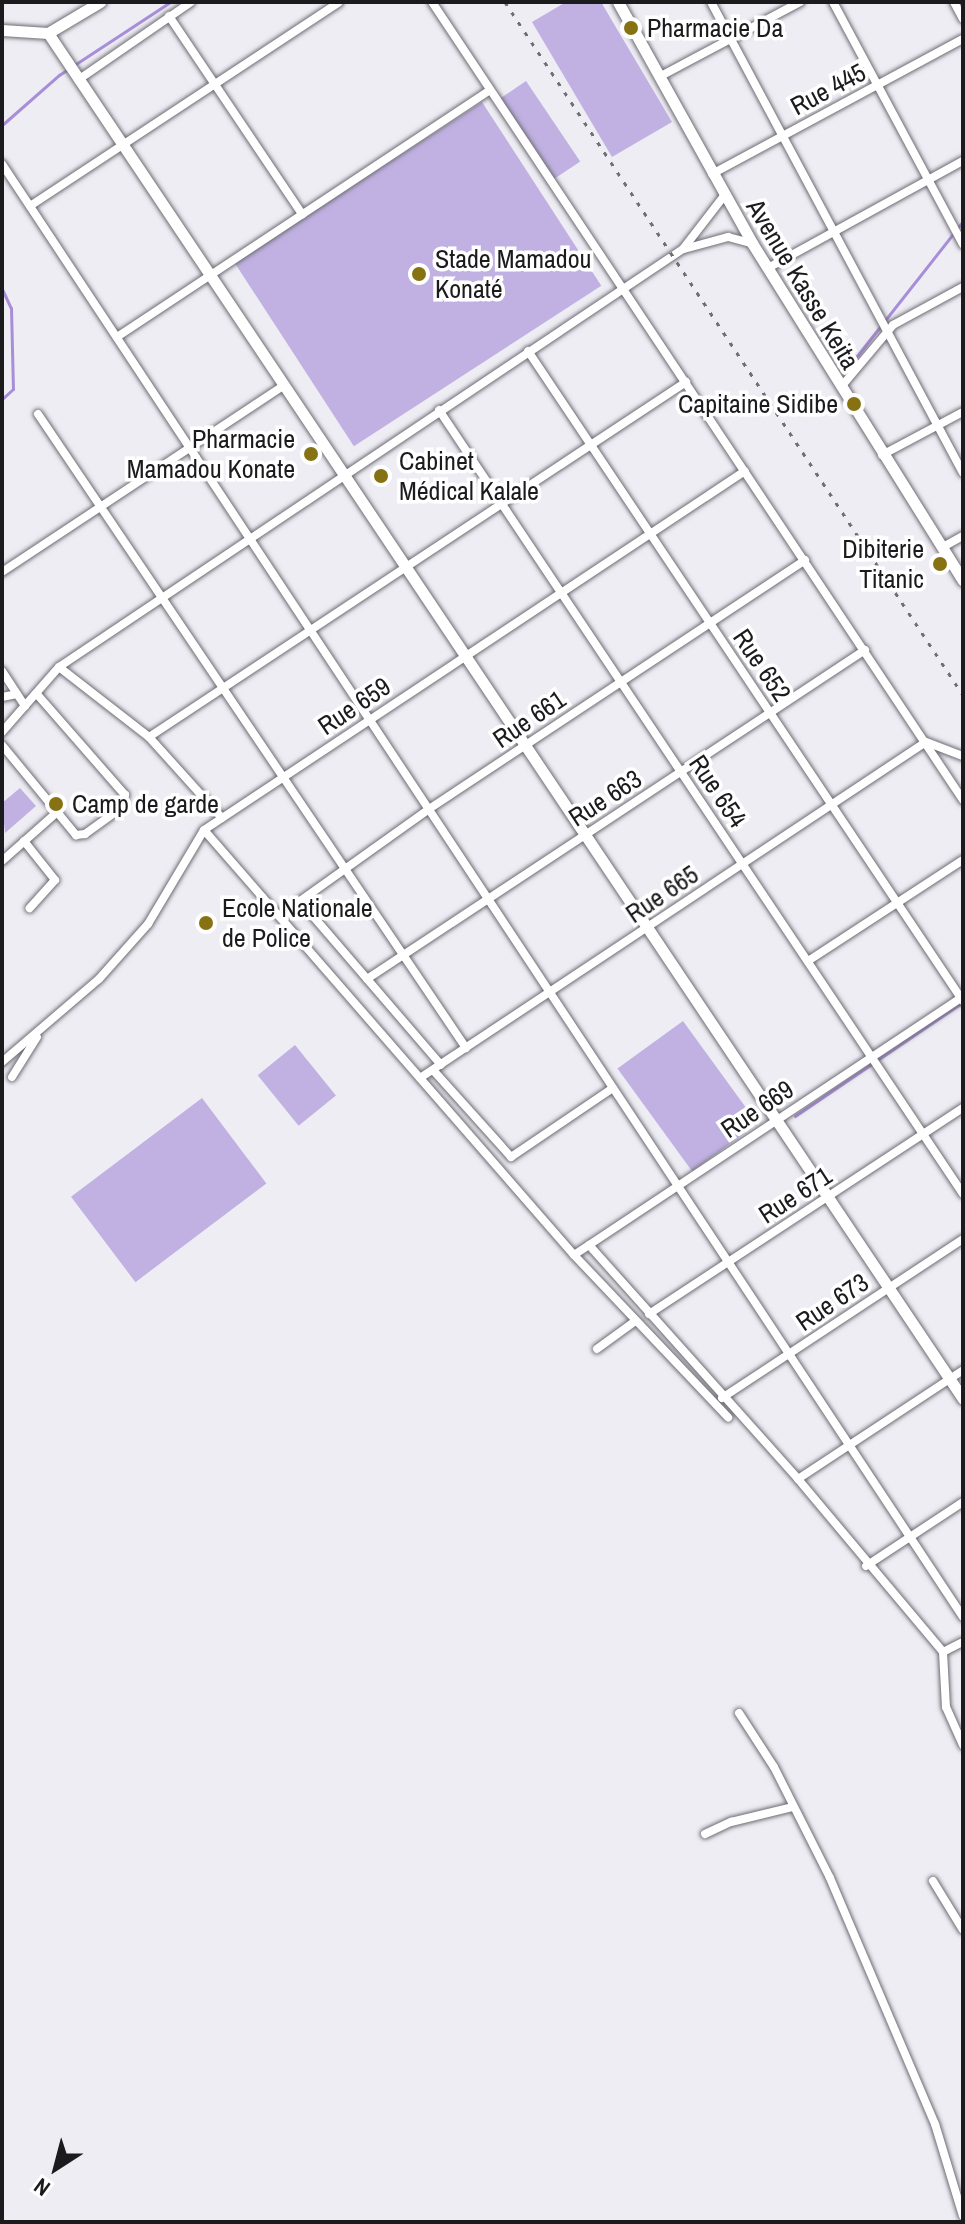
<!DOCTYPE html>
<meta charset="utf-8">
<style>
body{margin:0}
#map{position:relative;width:965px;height:2224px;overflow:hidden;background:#efedf4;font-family:"Archivo Narrow",sans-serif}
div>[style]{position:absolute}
.green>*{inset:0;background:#c0b1e2;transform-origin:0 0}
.stream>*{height:3px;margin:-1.5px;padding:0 1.5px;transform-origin:1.5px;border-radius:1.5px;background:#a78ed8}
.roads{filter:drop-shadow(0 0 2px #6e6c73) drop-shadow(0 0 2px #6e6c73)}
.street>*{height:8px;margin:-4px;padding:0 4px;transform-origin:4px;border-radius:4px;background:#fff}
.secondary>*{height:11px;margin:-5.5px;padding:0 5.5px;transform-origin:5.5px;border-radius:5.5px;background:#fff}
.rail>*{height:3px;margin-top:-1.5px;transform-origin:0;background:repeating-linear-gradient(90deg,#706e73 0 4px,transparent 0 12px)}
.dots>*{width:22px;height:22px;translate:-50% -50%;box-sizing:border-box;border:4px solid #fff;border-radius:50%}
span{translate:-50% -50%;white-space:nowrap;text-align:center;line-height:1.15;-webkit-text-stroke:7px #fff;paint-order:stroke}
.poi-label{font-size:26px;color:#1b1a1d}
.left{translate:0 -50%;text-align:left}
.right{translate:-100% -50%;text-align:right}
.street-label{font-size:26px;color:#1b1a1d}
.frame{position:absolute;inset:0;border:4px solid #1b1a1d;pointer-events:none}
.north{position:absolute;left:16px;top:2128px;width:80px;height:80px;-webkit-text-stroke:6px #fff;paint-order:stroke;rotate:216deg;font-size:22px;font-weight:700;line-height:32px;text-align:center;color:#1b1a1d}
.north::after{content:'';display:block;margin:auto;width:28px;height:36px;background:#1b1a1d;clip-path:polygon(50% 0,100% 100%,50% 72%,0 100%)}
</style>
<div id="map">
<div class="green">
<div style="clip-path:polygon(566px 2px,601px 2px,672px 122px,612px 157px,532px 22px)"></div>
<div style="left:526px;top:81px;width:97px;height:33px;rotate:56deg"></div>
<div style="left:482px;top:102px;width:219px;height:295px;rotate:57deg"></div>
<div style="clip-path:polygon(20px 788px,36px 806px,5px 833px,2px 803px)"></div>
<div style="left:683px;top:1021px;width:127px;height:81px;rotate:54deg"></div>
<div style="left:295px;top:1045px;width:65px;height:48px;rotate:51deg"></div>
<div style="left:202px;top:1098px;width:107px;height:164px;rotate:53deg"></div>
</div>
<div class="stream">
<div style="left:2px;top:125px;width:76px;rotate:-41.3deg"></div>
<div style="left:59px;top:75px;width:133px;rotate:-33.3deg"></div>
<div style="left:2px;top:289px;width:21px;rotate:65deg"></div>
<div style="left:11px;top:308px;width:81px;rotate:88.6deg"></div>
<div style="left:13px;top:389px;width:15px;rotate:138deg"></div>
<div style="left:849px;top:366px;width:184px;rotate:-51.8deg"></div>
<div style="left:795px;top:1116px;width:203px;rotate:-34.2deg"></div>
</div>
<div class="roads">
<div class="street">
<div style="left:432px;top:2px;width:959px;rotate:56.36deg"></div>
<div style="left:711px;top:2px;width:534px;rotate:61.85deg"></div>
<div style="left:833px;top:2px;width:275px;rotate:61.8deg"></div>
<div style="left:954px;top:2px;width:19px;rotate:62deg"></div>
<div style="left:169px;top:16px;width:239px;rotate:56.1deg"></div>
<div style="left:659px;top:77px;width:160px;rotate:-28deg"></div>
<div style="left:78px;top:80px;width:137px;rotate:-34.6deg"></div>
<div style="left:2px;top:164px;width:1742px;rotate:56.52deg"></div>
<div style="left:712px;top:174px;width:285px;rotate:-28.3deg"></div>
<div style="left:30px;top:206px;width:370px;rotate:-33.4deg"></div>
<div style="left:684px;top:249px;width:46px;rotate:-15.3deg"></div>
<div style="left:728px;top:237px;width:24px;rotate:15deg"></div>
<div style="left:768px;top:268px;width:222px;rotate:-28.8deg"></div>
<div style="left:117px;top:337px;width:447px;rotate:-33.5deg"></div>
<div style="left:528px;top:351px;width:782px;rotate:56.21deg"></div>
<div style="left:841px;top:387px;width:81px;rotate:-50deg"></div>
<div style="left:893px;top:325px;width:80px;rotate:-28.5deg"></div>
<div style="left:439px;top:410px;width:943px;rotate:56.24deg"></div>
<div style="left:38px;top:414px;width:765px;rotate:55.98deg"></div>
<div style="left:882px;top:455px;width:92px;rotate:-28deg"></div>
<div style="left:943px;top:547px;width:23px;rotate:-29deg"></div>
<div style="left:2px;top:572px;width:337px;rotate:-33.5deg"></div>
<div style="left:59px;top:667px;width:114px;rotate:37.9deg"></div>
<div style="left:149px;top:737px;width:109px;rotate:48deg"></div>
<div style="left:2px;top:671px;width:42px;rotate:56.7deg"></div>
<div style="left:2px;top:697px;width:15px;rotate:-11deg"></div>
<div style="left:2px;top:732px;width:86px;rotate:-48.8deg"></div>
<div style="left:59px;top:667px;width:751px;rotate:-33.82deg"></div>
<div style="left:683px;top:249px;width:67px;rotate:-52.3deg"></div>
<div style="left:149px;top:737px;width:644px;rotate:-33.47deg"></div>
<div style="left:2px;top:745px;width:117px;rotate:50.6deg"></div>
<div style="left:76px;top:835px;width:9px;rotate:-6deg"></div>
<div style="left:85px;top:834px;width:44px;rotate:-35.8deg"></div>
<div style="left:121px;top:808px;width:14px;rotate:-73deg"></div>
<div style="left:125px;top:795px;width:135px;rotate:-131.1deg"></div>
<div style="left:204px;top:830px;width:563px;rotate:48.96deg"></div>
<div style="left:574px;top:1255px;width:224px;rotate:46.5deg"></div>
<div style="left:24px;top:841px;width:50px;rotate:51.5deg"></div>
<div style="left:55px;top:880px;width:38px;rotate:132deg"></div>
<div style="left:2px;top:861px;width:72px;rotate:-41.6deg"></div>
<div style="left:300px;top:901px;width:216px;rotate:49.3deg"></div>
<div style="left:279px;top:916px;width:184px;rotate:-35.5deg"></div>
<div style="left:429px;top:809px;width:451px;rotate:-33.5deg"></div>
<div style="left:808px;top:961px;width:185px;rotate:-33.1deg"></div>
<div style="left:367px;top:979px;width:597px;rotate:-33.45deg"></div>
<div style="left:2px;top:1062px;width:128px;rotate:-40.6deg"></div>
<div style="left:99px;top:979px;width:74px;rotate:-48.3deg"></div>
<div style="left:148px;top:924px;width:109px;rotate:-59.2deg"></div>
<div style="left:204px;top:830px;width:649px;rotate:-33.57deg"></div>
<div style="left:433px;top:1070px;width:117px;rotate:48.1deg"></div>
<div style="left:511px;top:1157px;width:123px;rotate:-34.1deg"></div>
<div style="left:12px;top:1077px;width:47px;rotate:-58deg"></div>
<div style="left:420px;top:1078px;width:607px;rotate:-33.59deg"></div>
<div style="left:926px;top:742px;width:40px;rotate:21deg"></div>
<div style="left:589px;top:1245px;width:314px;rotate:48.2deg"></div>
<div style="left:798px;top:1479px;width:226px;rotate:50deg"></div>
<div style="left:943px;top:1652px;width:22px;rotate:-27deg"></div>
<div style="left:574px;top:1255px;width:466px;rotate:-33.6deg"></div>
<div style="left:649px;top:1314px;width:376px;rotate:-33.3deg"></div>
<div style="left:597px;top:1349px;width:46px;rotate:-36.1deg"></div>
<div style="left:722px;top:1398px;width:289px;rotate:-33.4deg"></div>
<div style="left:798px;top:1479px;width:198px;rotate:-33.4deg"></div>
<div style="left:866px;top:1566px;width:116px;rotate:-33.4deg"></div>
<div style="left:943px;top:1652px;width:55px;rotate:86.9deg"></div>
<div style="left:946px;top:1707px;width:42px;rotate:65.9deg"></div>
<div style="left:739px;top:1713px;width:64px;rotate:57.1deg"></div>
<div style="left:774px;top:1767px;width:124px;rotate:63.2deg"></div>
<div style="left:830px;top:1878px;width:267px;rotate:66.9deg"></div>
<div style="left:935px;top:2124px;width:96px;rotate:73.1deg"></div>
<div style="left:705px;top:1834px;width:29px;rotate:-25deg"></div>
<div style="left:731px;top:1822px;width:64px;rotate:-13.6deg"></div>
<div style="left:933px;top:1881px;width:57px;rotate:58.5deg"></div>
</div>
<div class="secondary">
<div style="left:618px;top:2px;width:276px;rotate:60.9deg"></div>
<div style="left:752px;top:243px;width:398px;rotate:58deg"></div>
<div style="left:2px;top:30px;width:46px;rotate:3.7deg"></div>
<div style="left:48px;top:33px;width:61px;rotate:-30.8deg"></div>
<div style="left:48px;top:33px;width:1644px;rotate:56.18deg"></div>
</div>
</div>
<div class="rail">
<div style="left:505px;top:2px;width:831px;rotate:56.54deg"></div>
</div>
<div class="dots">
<div style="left:631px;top:28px;background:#867213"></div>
<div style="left:419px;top:274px;background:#867213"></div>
<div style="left:854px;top:404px;background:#867213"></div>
<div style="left:311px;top:454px;background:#867213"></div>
<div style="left:381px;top:476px;background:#867213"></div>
<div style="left:940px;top:564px;background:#867213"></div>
<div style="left:56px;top:804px;background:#867213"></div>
<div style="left:206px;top:923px;background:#867213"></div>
</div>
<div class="poi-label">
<span class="left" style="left:647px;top:28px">Pharmacie Da</span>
<span class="left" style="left:435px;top:274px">Stade Mamadou<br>Konaté</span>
<span class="right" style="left:838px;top:404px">Capitaine Sidibe</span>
<span class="right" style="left:295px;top:454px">Pharmacie<br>Mamadou Konate</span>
<span class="left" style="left:399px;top:476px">Cabinet<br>Médical Kalale</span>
<span class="right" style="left:924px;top:564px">Dibiterie<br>Titanic</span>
<span class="left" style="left:72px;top:804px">Camp de garde</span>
<span class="left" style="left:222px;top:923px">Ecole Nationale<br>de Police</span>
</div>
<div class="street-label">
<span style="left:828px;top:89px;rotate:-28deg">Rue 445</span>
<span style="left:803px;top:284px;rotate:59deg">Avenue Kasse Keita</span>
<span style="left:762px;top:665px;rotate:56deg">Rue 652</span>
<span style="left:354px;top:706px;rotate:-34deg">Rue 659</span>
<span style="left:529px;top:719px;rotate:-34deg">Rue 661</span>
<span style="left:718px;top:791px;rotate:56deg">Rue 654</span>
<span style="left:605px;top:798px;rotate:-33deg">Rue 663</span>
<span style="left:662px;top:894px;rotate:-34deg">Rue 665</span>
<span style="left:757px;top:1109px;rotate:-34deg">Rue 669</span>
<span style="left:795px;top:1195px;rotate:-33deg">Rue 671</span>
<span style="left:832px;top:1302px;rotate:-34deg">Rue 673</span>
</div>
<div class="frame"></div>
<div class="north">N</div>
</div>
